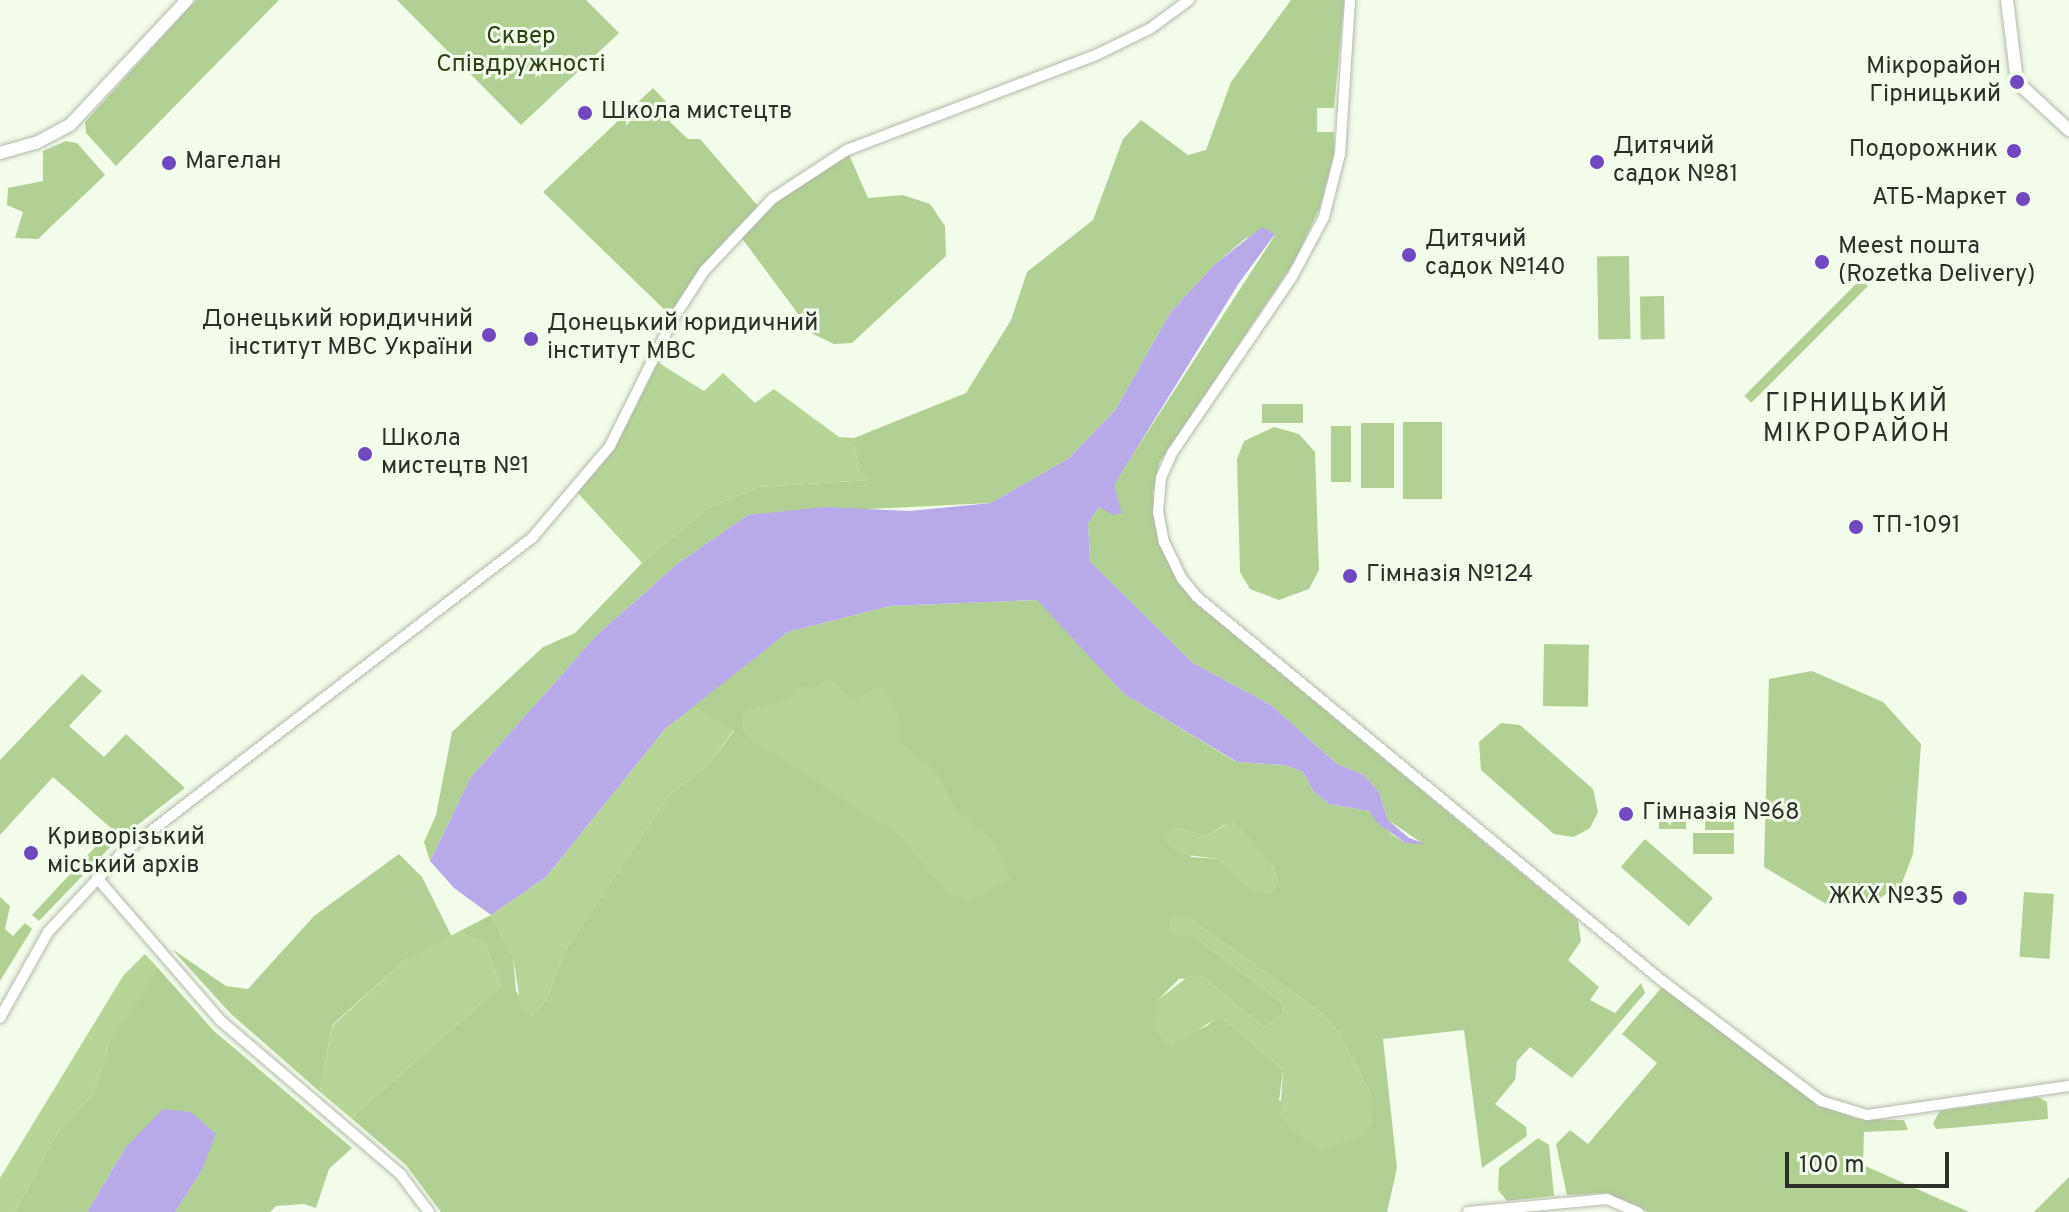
<!DOCTYPE html>
<meta charset="utf-8">
<style>
body{margin:0}
#map{position:relative;width:2069px;height:1212px;overflow:hidden;background:#f3fbeb;font-family:Overpass,sans-serif}
div>[style]{position:absolute}
.green>*{inset:0;background:#b3d094;transform-origin:0 0}
.forest>*{inset:0;background:#b7d597}
.water>*{inset:0;background:#b8aae9}
.roads{filter:drop-shadow(0 0 2px #b2baab) drop-shadow(0 0 2px #b2baab)}
.minor>*{height:10px;margin:-5px;padding:0 5px;transform-origin:5px;border-radius:5px;background:#fff}
.tertiary>*{height:12px;margin:-6px;padding:0 6px;transform-origin:6px;border-radius:6px;background:#fff}
.dots>*{width:22px;height:22px;translate:-50% -50%;box-sizing:border-box;border:4px solid #f3fbeb;border-radius:50%}
span{translate:-50% -50%;white-space:nowrap;text-align:center;line-height:1.15;-webkit-text-stroke:6px #f3fbeb;paint-order:stroke}
.park-label{font-size:24px;color:#2d4015}
.poi-label{font-size:24px;color:#2d302a}
.right{translate:-100% -50%;text-align:right}
.left{translate:0 -50%;text-align:left}
.neighbourhood-label{font-size:26px;color:#2d302a;letter-spacing:2px}
.scale{position:absolute;left:1785px;top:1152px;width:164px;height:36px;box-sizing:border-box;border:4px solid #2d302a;border-top:0;padding-left:10px;font-size:24px;line-height:28px;white-space:nowrap;color:#2d302a;-webkit-text-stroke:6px #f3fbeb;paint-order:stroke}
</style>
<div id="map">
<div class="green">
<div style="clip-path:polygon(196px 0,279px 0,116px 166px,86px 133px,85px 122px)"></div>
<div style="clip-path:polygon(397px 0,586px 0,619px 33px,521px 125px)"></div>
<div style="clip-path:polygon(evenodd,1291px 0,1344px 0,1334px 108px,1317px 108px,1317px 132px,1334px 132px,1334px 154px,1320px 207px,1294px 262px,1159px 463px,1153px 493px,1159px 544px,1193px 601px,1578px 920px,1581px 941px,1568px 960px,1599px 987px,1590px 1000px,1615px 1013px,1641px 983px,1645px 993px,1572px 1078px,1530px 1047px,1517px 1061px,1515px 1080px,1495px 1104px,1526px 1127px,1527px 1136px,1482px 1168px,1464px 1030px,1383px 1039px,1397px 1168px,1387px 1212px,441px 1212px,406px 1165px,351px 1118px,501px 986px,484px 942px,458px 932px,491px 915px,513px 957px,516px 991px,532px 1016px,546px 1000px,566px 949px,671px 793px,707px 766px,734px 731px,693px 706px,788px 632px,890px 606px,1038px 600px,1124px 694px,1236px 762px,1285px 765px,1303px 772px,1313px 791px,1329px 804px,1369px 811px,1391px 834px,1406px 843px,1422px 843px,1388px 820px,1379px 792px,1364px 775px,1337px 764px,1271px 705px,1193px 663px,1090px 561px,1088px 524px,1275px 235px,1246px 238px,1214px 265px,1170px 313px,1116px 409px,1069px 458px,991px 503px,748px 515px,677px 564px,597px 635px,471px 777px,430px 861px,424px 842px,436px 815px,452px 732px,543px 647px,575px 633px,642px 563px,707px 509px,759px 487px,870px 480px,859px 473px,854px 438px,966px 393px,1011px 320px,1027px 272px,1093px 220px,1123px 139px,1141px 120px,1188px 155px,1206px 150px,1231px 82px,1291px 0,1225px 824px,1271px 863px,1278px 882px,1241px 881px,1218px 859px,1191px 857px,1177px 828px,1206px 836px,1225px 824px,1291px 0,1191px 919px,1323px 1014px,1339px 1033px,1371px 1094px,1279px 1101px,1283px 1070px,1219px 1015px,1207px 1026px,1166px 1043px,1158px 1030px,1158px 1000px,1179px 979px,1203px 977px,1264px 1027px,1284px 1013px,1281px 1002px,1189px 933px,1182px 934px,1191px 919px)"></div>
<div style="clip-path:polygon(653px 88px,672px 108px,670px 122px,688px 139px,700px 139px,758px 206px,716px 251px,671px 316px,543px 192px)"></div>
<div style="clip-path:polygon(66px 141px,77px 143px,105px 175px,38px 239px,15px 238px,23px 212px,7px 205px,8px 188px,43px 181px,43px 151px)"></div>
<div style="clip-path:polygon(847px 150px,868px 198px,903px 195px,930px 204px,945px 226px,946px 256px,852px 343px,834px 344px,813px 334px,738px 233px,772px 199px)"></div>
<div style="left:1629px;top:256px;width:83px;height:32px;rotate:89deg"></div>
<div style="left:1861px;top:279px;width:10px;height:165px;rotate:45deg"></div>
<div style="left:1664px;top:296px;width:43px;height:24px;rotate:89deg"></div>
<div style="left:1262px;top:404px;width:41px;height:19px"></div>
<div style="left:1403px;top:422px;width:39px;height:77px"></div>
<div style="left:1361px;top:423px;width:33px;height:65px"></div>
<div style="left:1331px;top:426px;width:20px;height:56px"></div>
<div style="clip-path:polygon(1274px 427px,1299px 434px,1315px 452px,1319px 570px,1309px 589px,1279px 600px,1250px 589px,1240px 572px,1237px 459px,1244px 441px)"></div>
<div style="left:1544px;top:644px;width:45px;height:62px;rotate:1deg"></div>
<div style="clip-path:polygon(1812px 671px,1883px 702px,1921px 744px,1913px 854px,1902px 883px,1879px 899px,1826px 904px,1764px 867px,1769px 679px)"></div>
<div style="clip-path:polygon(82px 674px,102px 691px,69px 726px,104px 757px,126px 734px,185px 788px,113px 844px,39px 921px,32px 915px,112px 829px,53px 777px,0 835px,0 760px)"></div>
<div style="clip-path:polygon(1501px 723px,1520px 725px,1593px 789px,1598px 812px,1590px 828px,1574px 837px,1554px 834px,1481px 770px,1479px 742px)"></div>
<div style="left:1705px;top:815px;width:29px;height:15px"></div>
<div style="left:1659px;top:816px;width:27px;height:13px"></div>
<div style="left:1693px;top:833px;width:41px;height:21px"></div>
<div style="left:1645px;top:839px;width:90px;height:37px;rotate:41deg"></div>
<div style="clip-path:polygon(399px 854px,422px 877px,453px 939px,405px 960px,332px 1025px,320px 1092px,230px 1013px,172px 949px,226px 986px,248px 989px,314px 916px)"></div>
<div style="left:2024px;top:892px;width:30px;height:65px;rotate:4deg"></div>
<div style="clip-path:polygon(0 897px,10px 906px,5px 929px,13px 936px,25px 923px,32px 929px,0 981px)"></div>
<div style="clip-path:polygon(157px 967px,214px 1031px,352px 1148px,329px 1169px,316px 1208px,304px 1204px,276px 1206px,270px 1212px,175px 1212px,201px 1172px,140px 1134px,126px 1147px,87px 1212px,15px 1212px,59px 1130px,93px 1095px,109px 1043px)"></div>
<div style="clip-path:polygon(1662px 987px,1818px 1105px,1857px 1119px,1904px 1120px,1908px 1130px,1864px 1132px,1863px 1165px,1969px 1212px,1648px 1212px,1607px 1193px,1567px 1195px,1556px 1144px,1570px 1130px,1588px 1144px,1657px 1063px,1622px 1034px)"></div>
<div style="clip-path:polygon(2038px 1097px,2047px 1102px,2048px 1119px,1951px 1128px,1936px 1129px,1933px 1123px,1940px 1111px)"></div>
<div style="clip-path:polygon(1538px 1138px,1549px 1145px,1554px 1196px,1507px 1201px,1498px 1190px,1499px 1168px)"></div>
<div style="clip-path:polygon(2069px 1177px,2069px 1212px,2034px 1212px)"></div>
</div>
<div class="forest">
<div style="clip-path:polygon(654px 360px,704px 391px,723px 373px,755px 403px,774px 389px,839px 437px,854px 438px,859px 473px,872px 480px,759px 487px,707px 509px,642px 563px,576px 491px,595px 469px)"></div>
<div style="clip-path:polygon(824px 680px,834px 681px,851px 701px,883px 686px,898px 712px,901px 742px,937px 773px,955px 810px,996px 843px,1010px 879px,970px 900px,945px 891px,899px 835px,751px 740px,742px 729px,744px 711px,787px 699px,798px 687px,816px 688px)"></div>
<div style="clip-path:polygon(693px 706px,734px 730px,707px 766px,671px 793px,566px 949px,546px 1000px,532px 1017px,521px 1008px,513px 957px,491px 915px,546px 877px,665px 729px)"></div>
<div style="clip-path:polygon(1233px 820px,1271px 863px,1278px 882px,1271px 894px,1249px 889px,1218px 859px,1179px 854px,1165px 840px,1168px 831px,1177px 828px,1206px 836px)"></div>
<div style="clip-path:polygon(1170px 917px,1191px 919px,1323px 1014px,1339px 1033px,1371px 1094px,1373px 1122px,1364px 1135px,1319px 1150px,1291px 1129px,1280px 1116px,1283px 1070px,1220px 1016px,1172px 1046px,1166px 1043px,1152px 1025px,1158px 1000px,1190px 975px,1203px 977px,1264px 1027px,1284px 1013px,1281px 1002px,1197px 939px,1170px 933px)"></div>
<div style="clip-path:polygon(458px 932px,484px 942px,501px 986px,351px 1118px,320px 1092px,332px 1026px,405px 960px)"></div>
<div style="clip-path:polygon(145px 954px,157px 967px,152px 980px,109px 1043px,93px 1095px,59px 1130px,15px 1212px,0 1212px,0 1178px,123px 976px)"></div>
</div>
<div class="water">
<div style="clip-path:polygon(1262px 227px,1275px 234px,1239px 283px,1114px 485px,1122px 513px,1113px 515px,1099px 507px,1088px 524px,1090px 561px,1193px 663px,1271px 705px,1337px 764px,1364px 775px,1379px 792px,1388px 820px,1409px 838px,1426px 844px,1406px 843px,1378px 824px,1369px 811px,1329px 804px,1313px 791px,1303px 772px,1285px 765px,1237px 762px,1124px 694px,1037px 600px,890px 606px,788px 632px,665px 729px,546px 877px,491px 915px,454px 888px,430px 861px,471px 777px,597px 635px,677px 564px,748px 515px,825px 507px,909px 511px,991px 503px,1069px 458px,1116px 409px,1170px 313px,1214px 265px)"></div>
<div style="clip-path:polygon(163px 1109px,191px 1112px,216px 1134px,201px 1172px,175px 1212px,87px 1212px,126px 1147px)"></div>
</div>
<div class="roads">
<div class="minor">
<div style="left:1350px;top:0;width:154px;rotate:93.7deg"></div>
<div style="left:1340px;top:154px;width:65px;rotate:104.3deg"></div>
<div style="left:1324px;top:217px;width:68px;rotate:118.1deg"></div>
<div style="left:1292px;top:277px;width:213px;rotate:124.3deg"></div>
<div style="left:1172px;top:453px;width:27px;rotate:114deg"></div>
<div style="left:1161px;top:478px;width:34px;rotate:95deg"></div>
<div style="left:1158px;top:512px;width:31px;rotate:79deg"></div>
<div style="left:1164px;top:542px;width:41px;rotate:64.1deg"></div>
<div style="left:1182px;top:579px;width:23px;rotate:50deg"></div>
<div style="left:1197px;top:597px;width:602px;rotate:39.54deg"></div>
<div style="left:1661px;top:980px;width:201px;rotate:37.1deg"></div>
<div style="left:1821px;top:1101px;width:48px;rotate:16.9deg"></div>
<div style="left:1867px;top:1115px;width:204px;rotate:-8.2deg"></div>
<div style="left:97px;top:878px;width:189px;rotate:49.1deg"></div>
<div style="left:221px;top:1021px;width:237px;rotate:40.5deg"></div>
<div style="left:401px;top:1175px;width:46px;rotate:52.9deg"></div>
<div style="left:0;top:1018px;width:98px;rotate:-60.8deg"></div>
<div style="left:48px;top:932px;width:105px;rotate:-46.9deg"></div>
<div style="left:120px;top:855px;width:520px;rotate:-37.58deg"></div>
<div style="left:532px;top:538px;width:121px;rotate:-49.7deg"></div>
<div style="left:610px;top:446px;width:142px;rotate:-63.6deg"></div>
<div style="left:673px;top:319px;width:57px;rotate:-57.1deg"></div>
<div style="left:704px;top:271px;width:99px;rotate:-46.6deg"></div>
<div style="left:772px;top:199px;width:90px;rotate:-33.2deg"></div>
<div style="left:847px;top:150px;width:267px;rotate:-20.9deg"></div>
<div style="left:1096px;top:55px;width:61px;rotate:-26.1deg"></div>
<div style="left:1151px;top:28px;width:47px;rotate:-36.4deg"></div>
<div style="left:1468px;top:1212px;width:140px;rotate:-5.3deg"></div>
<div style="left:1607px;top:1199px;width:34px;rotate:23deg"></div>
</div>
<div class="tertiary">
<div style="left:2007px;top:0;width:83px;rotate:83deg"></div>
<div style="left:2017px;top:82px;width:71px;rotate:42.7deg"></div>
<div style="left:0;top:153px;width:37px;rotate:-16deg"></div>
<div style="left:36px;top:143px;width:38px;rotate:-28deg"></div>
<div style="left:70px;top:125px;width:171px;rotate:-46.9deg"></div>
</div>
</div>
<div class="dots">
<div style="left:2017px;top:82px;background:#7049c1"></div>
<div style="left:585px;top:113px;background:#7049c1"></div>
<div style="left:2014px;top:151px;background:#7049c1"></div>
<div style="left:1597px;top:162px;background:#7049c1"></div>
<div style="left:169px;top:163px;background:#7049c1"></div>
<div style="left:2023px;top:199px;background:#7049c1"></div>
<div style="left:1409px;top:255px;background:#7049c1"></div>
<div style="left:1822px;top:262px;background:#7049c1"></div>
<div style="left:489px;top:335px;background:#7049c1"></div>
<div style="left:531px;top:339px;background:#7049c1"></div>
<div style="left:365px;top:454px;background:#7049c1"></div>
<div style="left:1856px;top:527px;background:#7049c1"></div>
<div style="left:1350px;top:576px;background:#7049c1"></div>
<div style="left:1626px;top:814px;background:#7049c1"></div>
<div style="left:31px;top:853px;background:#7049c1"></div>
<div style="left:1960px;top:898px;background:#7049c1"></div>
</div>
<div class="park-label">
<span style="left:521px;top:52px">Сквер<br>Співдружності</span>
</div>
<div class="poi-label">
<span class="right" style="left:2001px;top:82px">Мiкрорайон<br>Гiрницький</span>
<span class="left" style="left:601px;top:113px">Школа мистецтв</span>
<span class="left" style="left:1613px;top:162px">Дитячий<br>садок №81</span>
<span class="right" style="left:1998px;top:151px">Подорожник</span>
<span class="left" style="left:185px;top:163px">Магелан</span>
<span class="right" style="left:2007px;top:199px">АТБ-Маркет</span>
<span class="left" style="left:1425px;top:255px">Дитячий<br>садок №140</span>
<span class="left" style="left:1838px;top:262px">Meest пошта<br>(Rozetka Delivery)</span>
<span class="right" style="left:473px;top:335px">Донецький юридичний<br>інститут МВС України</span>
<span class="left" style="left:547px;top:339px">Донецький юридичний<br>інститут МВС</span>
<span class="left" style="left:381px;top:454px">Школа<br>мистецтв №1</span>
<span class="left" style="left:1872px;top:527px">ТП-1091</span>
<span class="left" style="left:1366px;top:576px">Гімназія №124</span>
<span class="left" style="left:1642px;top:814px">Гімназія №68</span>
<span class="left" style="left:47px;top:853px">Криворізький<br>міський архів</span>
<span class="right" style="left:1944px;top:898px">ЖКХ №35</span>
</div>
<div class="neighbourhood-label">
<span style="left:1857px;top:420px">ГІРНИЦЬКИЙ<br>МІКРОРАЙОН</span>
</div>
<div class="scale">100 m</div>
</div>
